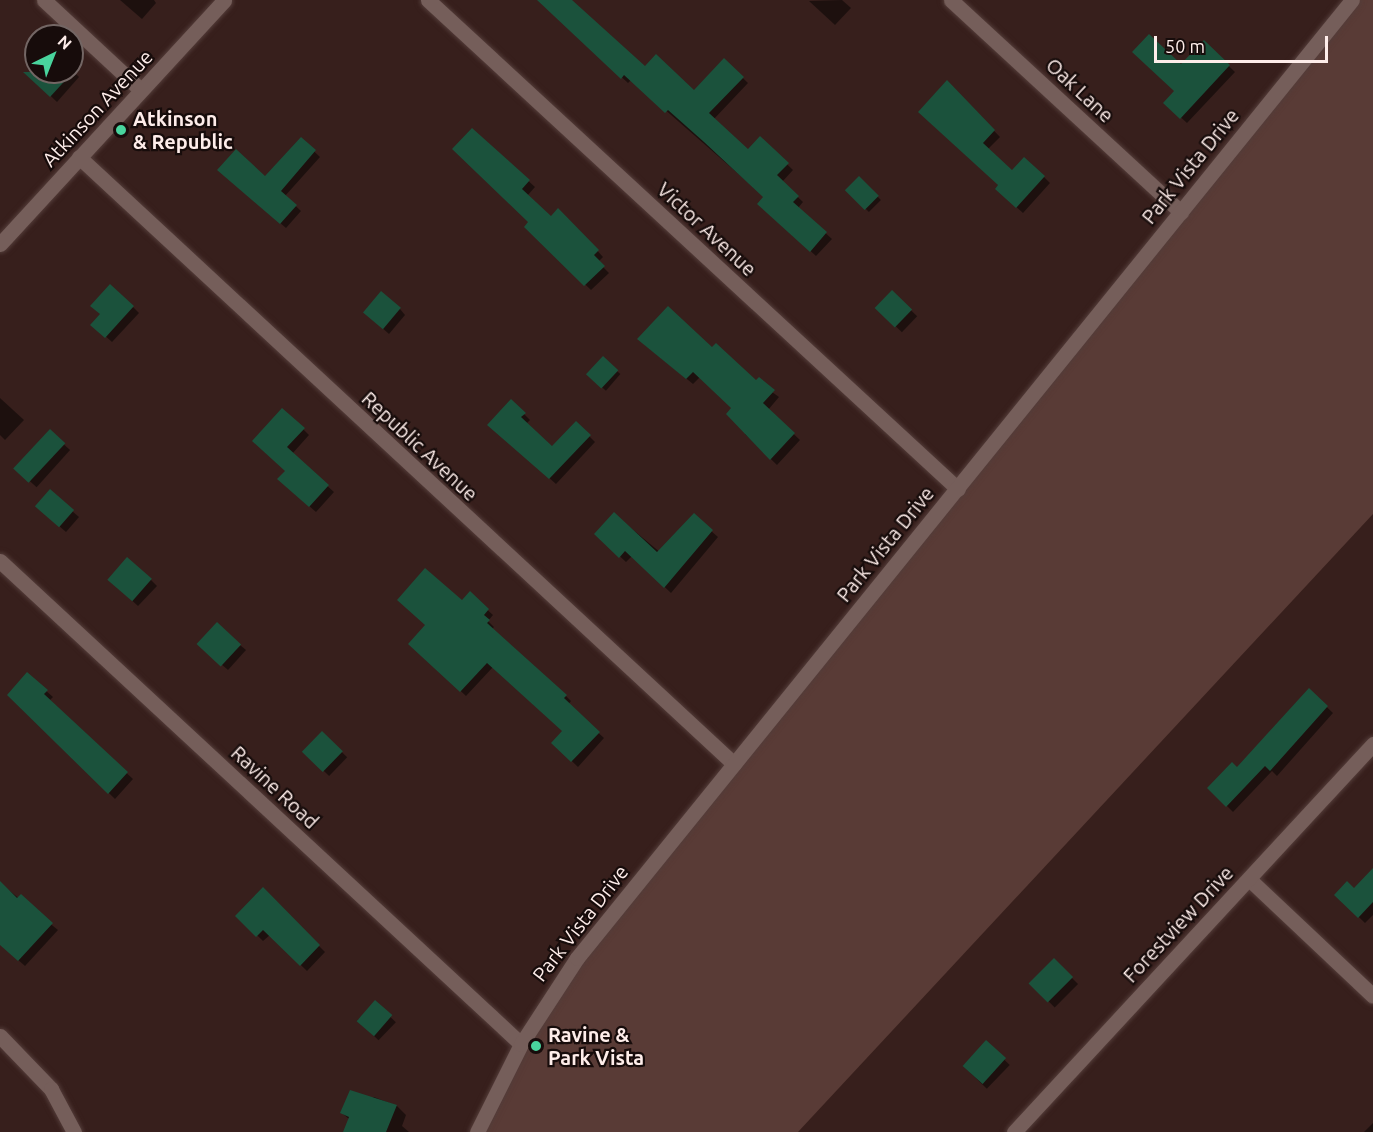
<!DOCTYPE html>
<style>
body{margin:0}
#map{position:relative;width:1373px;height:1132px;overflow:hidden;background:#371f1c;font-family:Ubuntu,sans-serif}
div>[style]{position:absolute}
.green>*{inset:0;background:#593b36}
.shadow>*{inset:0;background:#0007;transform-origin:0 0}
.building>*{inset:0;background:#1b523c;transform-origin:0 0}
.roads{filter:drop-shadow(0 0 2px #533c39) drop-shadow(0 0 2px #533c39)}
.street>*{height:15px;margin:-7.5px;padding:0 7.5px;transform-origin:7.5px;border-radius:7.5px;background:#755e5a}
.dots>*{width:16px;height:16px;translate:-50% -50%;box-sizing:border-box;border:3px solid #170c0b;border-radius:50%}
span{translate:-50% -50%;white-space:nowrap;text-align:center;line-height:1.15;-webkit-text-stroke:4.5px #170c0b;paint-order:stroke}
.street-label{font-size:20px;color:#feedea}
.poi-label{font-size:20px;color:#feedea;font-weight:700}
.left{translate:0 -50%;text-align:left}
.north{position:absolute;left:24px;top:24px;width:60px;height:60px;box-sizing:border-box;background:#170c0b;border:2px solid #736664;border-radius:50%;rotate:43deg;font-size:16px;font-weight:700;line-height:24px;text-align:center;color:#feedea}
.north::after{content:'';display:block;margin:auto;width:21px;height:27px;background:#49d49d;clip-path:polygon(50% 0,100% 100%,50% 72%,0 100%)}
.scale{position:absolute;left:1154px;top:36px;width:174px;height:27px;box-sizing:border-box;border:3px solid #feedea;border-top:0;padding-left:8px;font-size:18px;line-height:21px;white-space:nowrap;color:#feedea;-webkit-text-stroke:4px #170c0b;paint-order:stroke}
</style>
<div id="map">
<div class="green">
<div style="clip-path:polygon(1352px 0,1373px 0,1373px 514px,798px 1132px,477px 1132px,542px 1007px)"></div>
</div>
<div class="shadow">
<div style="clip-path:polygon(120px 0,154px 0,156px 3px,142px 19px)"></div>
<div style="clip-path:polygon(538px 0,569px 0,645px 68px,694px 92px,724px 60px,748px 83px,714px 119px,748px 151px,760px 138px,793px 170px,782px 182px,803px 202px,798px 208px,832px 239px,816px 256px,764px 209px,765px 197px,631px 80px,628px 83px)"></div>
<div style="clip-path:polygon(842px 0,851px 8px,835px 25px,809px 1px)"></div>
<div style="clip-path:polygon(1204px 42px,1235px 72px,1187px 123px,1165px 103px,1176px 91px,1181px 66px)"></div>
<div style="clip-path:polygon(72px 70px,79px 77px,57px 102px,37px 83px,36px 72px)"></div>
<div style="clip-path:polygon(947px 82px,1000px 137px,988px 149px,1012px 172px,1044px 177px,1050px 183px,1023px 213px,1003px 195px)"></div>
<div style="clip-path:polygon(472px 130px,535px 187px,527px 196px,551px 218px,578px 229px,603px 257px,598px 262px,609px 273px,591px 290px,526px 227px,530px 223px)"></div>
<div style="clip-path:polygon(301px 139px,320px 157px,285px 196px,301px 211px,286px 228px,224px 175px,265px 178px)"></div>
<div style="left:859px;top:178px;width:31px;height:17px;rotate:45deg"></div>
<div style="left:892px;top:292px;width:35px;height:22px;rotate:44deg"></div>
<div style="clip-path:polygon(133px 307px,139px 313px,112px 342px,93px 325px)"></div>
<div style="clip-path:polygon(400px 309px,405px 315px,389px 334px,371px 318px)"></div>
<div style="clip-path:polygon(645px 345px,712px 349px,779px 397px,768px 410px,800px 440px,777px 465px,745px 434px,747px 431px,733px 408px,700px 377px,693px 384px)"></div>
<div style="left:603px;top:359px;width:23px;height:22px;rotate:41deg"></div>
<div style="clip-path:polygon(0 398px,24px 420px,5px 440px,0 435px)"></div>
<div style="clip-path:polygon(511px 401px,530px 420px,526px 424px,553px 448px,576px 423px,595px 442px,556px 484px,495px 430px)"></div>
<div style="clip-path:polygon(303px 429px,309px 435px,292px 454px,334px 492px,316px 512px,285px 485px,287px 471px,260px 447px)"></div>
<div style="left:50px;top:432px;width:27px;height:50px;rotate:42deg"></div>
<div style="clip-path:polygon(50px 492px,79px 517px,66px 532px,43px 512px)"></div>
<div style="clip-path:polygon(614px 514px,661px 553px,694px 516px,718px 537px,671px 593px,632px 556px,626px 562px,596px 534px)"></div>
<div style="clip-path:polygon(151px 580px,157px 586px,138px 606px,115px 585px)"></div>
<div style="clip-path:polygon(470px 594px,493px 615px,488px 621px,494px 627px,492px 629px,566px 696px,571px 701px,568px 705px,604px 738px,578px 767px,553px 743px,564px 731px,493px 667px,466px 696px,410px 644px)"></div>
<div style="clip-path:polygon(240px 645px,246px 650px,228px 670px,205px 650px)"></div>
<div style="clip-path:polygon(27px 674px,53px 697px,49px 701px,133px 779px,115px 799px,9px 695px)"></div>
<div style="clip-path:polygon(1309px 690px,1333px 713px,1277px 776px,1272px 771px,1233px 812px,1209px 788px,1237px 770px)"></div>
<div style="left:322px;top:733px;width:35px;height:26px;rotate:44deg"></div>
<div style="clip-path:polygon(1373px 870px,1373px 915px,1365px 923px,1336px 895px,1354px 890px)"></div>
<div style="clip-path:polygon(0 883px,58px 930px,25px 966px,0 944px)"></div>
<div style="clip-path:polygon(263px 890px,325px 952px,307px 971px,270px 935px,263px 941px,237px 916px)"></div>
<div style="left:1054px;top:960px;width:34px;height:33px;rotate:45deg"></div>
<div style="left:375px;top:1002px;width:29px;height:25px;rotate:44deg"></div>
<div style="left:986px;top:1042px;width:33px;height:33px;rotate:44deg"></div>
<div style="clip-path:polygon(374px 1097px,397px 1106px,406px 1115px,402px 1126px,409px 1132px,345px 1132px,350px 1120px,342px 1113px)"></div>
<div style="clip-path:polygon(1373px 1123px,1373px 1132px,1364px 1132px)"></div>
</div>
<div class="building">
<div style="clip-path:polygon(537px 0,572px 0,645px 66px,656px 54px,694px 90px,724px 58px,744px 77px,709px 113px,748px 149px,760px 136px,789px 163px,777px 175px,799px 196px,793px 202px,827px 232px,810px 252px,757px 204px,763px 197px,704px 142px,668px 110px,665px 113px,624px 75px,621px 79px)"></div>
<div style="clip-path:polygon(1149px 34px,1181px 64px,1204px 40px,1230px 65px,1180px 119px,1163px 103px,1174px 91px,1132px 52px)"></div>
<div style="clip-path:polygon(23px 72px,73px 72px,50px 97px)"></div>
<div style="clip-path:polygon(947px 80px,995px 130px,983px 143px,1012px 170px,1024px 157px,1045px 176px,1016px 208px,995px 189px,998px 185px,918px 112px)"></div>
<div style="clip-path:polygon(472px 128px,530px 180px,522px 189px,551px 216px,558px 208px,599px 250px,594px 255px,605px 266px,584px 286px,524px 227px,528px 222px,452px 149px)"></div>
<div style="clip-path:polygon(301px 137px,316px 150px,281px 191px,297px 205px,280px 224px,217px 170px,236px 149px,265px 176px)"></div>
<div style="left:859px;top:176px;width:28px;height:20px;rotate:45deg"></div>
<div style="clip-path:polygon(110px 284px,134px 306px,105px 338px,90px 325px,100px 314px,90px 306px)"></div>
<div style="left:892px;top:290px;width:28px;height:25px;rotate:44deg"></div>
<div style="left:381px;top:291px;width:26px;height:28px;rotate:40deg"></div>
<div style="clip-path:polygon(668px 306px,712px 347px,716px 343px,756px 380px,759px 377px,775px 390px,763px 403px,795px 433px,770px 460px,726px 414px,731px 408px,693px 372px,686px 379px,637px 339px)"></div>
<div style="left:603px;top:356px;width:21px;height:25px;rotate:43deg"></div>
<div style="clip-path:polygon(511px 399px,526px 413px,521px 417px,552px 446px,576px 421px,591px 435px,549px 479px,487px 425px)"></div>
<div style="clip-path:polygon(282px 408px,305px 428px,287px 447px,329px 485px,309px 507px,277px 479px,285px 471px,252px 441px)"></div>
<div style="left:50px;top:429px;width:21px;height:54px;rotate:43deg"></div>
<div style="left:50px;top:489px;width:32px;height:23px;rotate:41deg"></div>
<div style="clip-path:polygon(614px 512px,657px 552px,694px 513px,713px 530px,664px 588px,625px 551px,619px 558px,594px 534px)"></div>
<div style="left:127px;top:557px;width:33px;height:30px;rotate:41deg"></div>
<div style="clip-path:polygon(425px 568px,462px 600px,470px 591px,489px 609px,484px 615px,490px 620px,487px 623px,567px 695px,564px 698px,600px 732px,571px 762px,551px 743px,562px 731px,487px 663px,460px 692px,408px 644px,425px 625px,397px 600px)"></div>
<div style="left:217px;top:622px;width:33px;height:30px;rotate:43deg"></div>
<div style="clip-path:polygon(27px 672px,48px 690px,44px 694px,128px 772px,108px 794px,7px 695px)"></div>
<div style="clip-path:polygon(1309px 688px,1328px 706px,1270px 771px,1265px 766px,1226px 807px,1207px 788px,1232px 762px,1237px 767px)"></div>
<div style="left:322px;top:731px;width:29px;height:29px;rotate:44deg"></div>
<div style="clip-path:polygon(1373px 868px,1373px 902px,1358px 918px,1334px 895px,1347px 881px,1354px 888px)"></div>
<div style="clip-path:polygon(0 881px,17px 898px,21px 894px,53px 923px,18px 961px,0 945px)"></div>
<div style="clip-path:polygon(263px 887px,320px 945px,300px 966px,263px 930px,256px 937px,235px 916px)"></div>
<div style="left:1054px;top:958px;width:27px;height:36px;rotate:45deg"></div>
<div style="left:375px;top:1000px;width:23px;height:28px;rotate:41deg"></div>
<div style="left:986px;top:1040px;width:27px;height:35px;rotate:42deg"></div>
<div style="clip-path:polygon(350px 1090px,397px 1105px,386px 1132px,343px 1132px,349px 1117px,340px 1113px)"></div>
</div>
<div class="roads">
<div class="street">
<div style="left:44px;top:0;width:132px;rotate:42.9deg"></div>
<div style="left:428px;top:0;width:721px;rotate:42.7deg"></div>
<div style="left:951px;top:0;width:313px;rotate:42.7deg"></div>
<div style="left:79px;top:157px;width:893px;rotate:42.82deg"></div>
<div style="left:0;top:244px;width:331px;rotate:-47.4deg"></div>
<div style="left:0;top:561px;width:710px;rotate:42.83deg"></div>
<div style="left:1249px;top:879px;width:170px;rotate:43.3deg"></div>
<div style="left:0;top:1036px;width:74px;rotate:46.1deg"></div>
<div style="left:51px;top:1089px;width:49px;rotate:61.9deg"></div>
<div style="left:477px;top:1132px;width:98px;rotate:-63.4deg"></div>
<div style="left:521px;top:1044px;width:103px;rotate:-56.9deg"></div>
<div style="left:577px;top:958px;width:1232px;rotate:-51.03deg"></div>
<div style="left:1014px;top:1132px;width:529px;rotate:-47.22deg"></div>
</div>
</div>
<div class="dots">
<div style="left:121px;top:130px;background:#49d49d"></div>
<div style="left:536px;top:1046px;background:#49d49d"></div>
</div>
<div class="street-label">
<span style="left:1080px;top:90px;rotate:43deg">Oak Lane</span>
<span style="left:97px;top:108px;rotate:-47deg">Atkinson Avenue</span>
<span style="left:1190px;top:166px;rotate:-51deg">Park Vista Drive</span>
<span style="left:707px;top:229px;rotate:43deg">Victor Avenue</span>
<span style="left:420px;top:446px;rotate:43deg">Republic Avenue</span>
<span style="left:885px;top:544px;rotate:-51deg">Park Vista Drive</span>
<span style="left:275px;top:787px;rotate:43deg">Ravine Road</span>
<span style="left:580px;top:923px;rotate:-52deg">Park Vista Drive</span>
<span style="left:1178px;top:924px;rotate:-47deg">Forestview Drive</span>
</div>
<div class="poi-label">
<span class="left" style="left:133px;top:130px">Atkinson<br>&amp; Republic</span>
<span class="left" style="left:548px;top:1046px">Ravine &amp;<br>Park Vista</span>
</div>
<div class="north">N</div>
<div class="scale">50 m</div>
</div>
